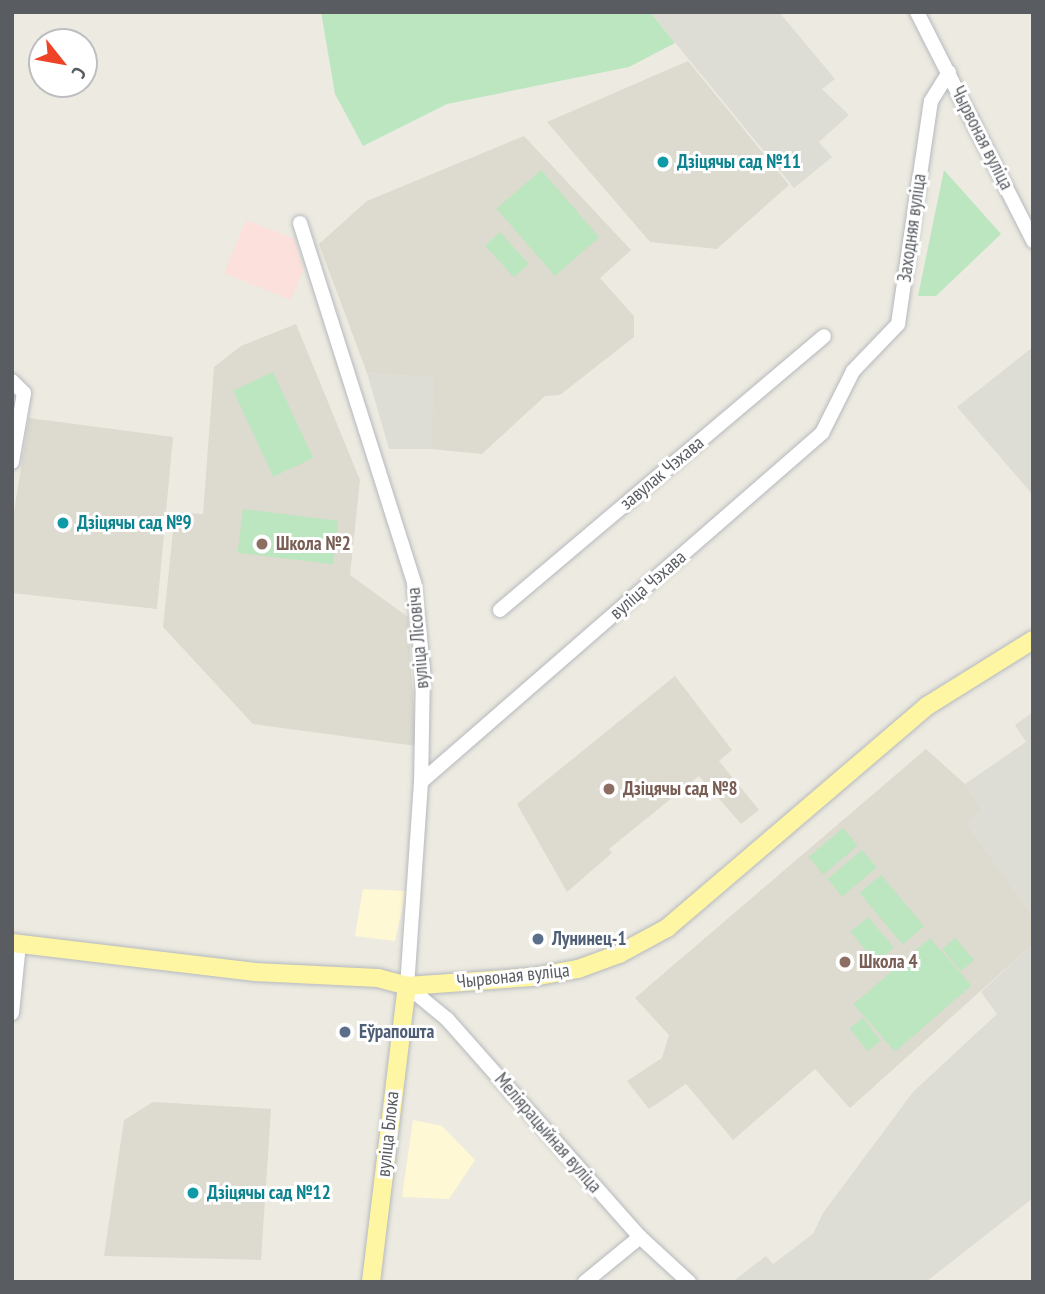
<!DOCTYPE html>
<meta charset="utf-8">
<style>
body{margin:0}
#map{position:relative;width:1045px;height:1294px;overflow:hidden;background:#edebe1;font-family:"PT Sans Narrow",sans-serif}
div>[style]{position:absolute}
.commercial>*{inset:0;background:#fff8d4}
.industrial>*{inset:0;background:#dddcd5}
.education>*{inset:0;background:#dddacf}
.medical>*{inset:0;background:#fce0db}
.green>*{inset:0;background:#bce6bf;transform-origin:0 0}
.roads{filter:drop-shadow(0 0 2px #b6b9be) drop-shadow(0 0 2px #b6b9be)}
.minor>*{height:14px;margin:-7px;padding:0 7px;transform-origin:7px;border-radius:7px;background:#fff}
.major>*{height:18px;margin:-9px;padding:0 9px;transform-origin:9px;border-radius:9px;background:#fff6a4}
.dots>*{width:19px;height:19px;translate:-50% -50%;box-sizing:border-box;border:4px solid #fff;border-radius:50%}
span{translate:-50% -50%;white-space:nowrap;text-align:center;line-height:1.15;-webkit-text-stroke:6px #fff;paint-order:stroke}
.street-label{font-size:19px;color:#595d62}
.culture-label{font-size:19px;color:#0d838f;font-weight:700}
.left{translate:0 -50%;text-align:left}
.education-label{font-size:19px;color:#785e54;font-weight:700}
.service-label{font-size:19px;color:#4e5e75;font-weight:700}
.frame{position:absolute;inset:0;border:14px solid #595d62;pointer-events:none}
.north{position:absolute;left:28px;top:28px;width:70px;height:70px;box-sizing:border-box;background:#fff;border:2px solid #bdbec0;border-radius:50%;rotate:121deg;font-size:19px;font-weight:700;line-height:28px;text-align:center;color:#595d62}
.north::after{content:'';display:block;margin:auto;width:24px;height:32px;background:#ee4326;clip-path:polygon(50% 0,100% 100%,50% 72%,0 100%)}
</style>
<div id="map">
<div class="commercial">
<div style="clip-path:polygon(363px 889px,406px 891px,395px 941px,355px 936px)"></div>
<div style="clip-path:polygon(413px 1120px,442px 1126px,475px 1160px,449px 1199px,402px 1197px)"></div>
</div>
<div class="industrial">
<div style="clip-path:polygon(650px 12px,779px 12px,835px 79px,822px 89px,849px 115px,819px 142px,832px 157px,794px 188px)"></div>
<div style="clip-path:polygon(1033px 347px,1033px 495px,957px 407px)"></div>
<div style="clip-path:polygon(367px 373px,436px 378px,431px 449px,389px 449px)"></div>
<div style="clip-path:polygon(1033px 712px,1033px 916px,966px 823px,982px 810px,965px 784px,1026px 742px,1015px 725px)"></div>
<div style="clip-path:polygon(1033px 944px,1033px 1198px,926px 1282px,732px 1282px,766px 1256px,773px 1264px,813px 1234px,823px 1213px,913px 1092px,997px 1014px,981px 992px)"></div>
</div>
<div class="education">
<div style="clip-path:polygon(688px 61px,789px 185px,717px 249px,650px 242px,547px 122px)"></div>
<div style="clip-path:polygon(524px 136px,631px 250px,600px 278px,634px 316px,634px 337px,560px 395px,545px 396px,482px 454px,431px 449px,435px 378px,367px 373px,319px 244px,367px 201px)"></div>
<div style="clip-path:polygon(296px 324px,360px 480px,350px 575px,408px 617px,416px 746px,253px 724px,163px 627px,175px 512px,203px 514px,214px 367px,241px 346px)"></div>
<div style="clip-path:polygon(29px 418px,173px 437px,157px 609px,12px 593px,12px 524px)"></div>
<div style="clip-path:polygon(675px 676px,732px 750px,719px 761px,759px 810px,741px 824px,699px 776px,609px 849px,612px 853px,567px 892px,517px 804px)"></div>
<div style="clip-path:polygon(926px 749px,965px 784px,982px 810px,966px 823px,1033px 916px,1033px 944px,850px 1108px,815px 1069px,733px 1140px,686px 1084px,649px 1109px,627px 1081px,662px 1058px,669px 1035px,635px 998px)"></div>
<div style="clip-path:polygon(153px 1102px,271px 1109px,261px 1260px,104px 1256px,124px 1120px)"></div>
</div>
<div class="medical">
<div style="clip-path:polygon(246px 220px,295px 239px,303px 271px,291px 300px,224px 273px)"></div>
</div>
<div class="green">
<div style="clip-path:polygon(321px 12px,650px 12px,675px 43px,629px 67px,447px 104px,363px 146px,335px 94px)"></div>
<div style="left:541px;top:170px;width:89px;height:59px;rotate:49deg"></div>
<div style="clip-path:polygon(944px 170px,1001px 234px,936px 296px,918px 296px)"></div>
<div style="left:500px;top:232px;width:43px;height:20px;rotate:48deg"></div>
<div style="left:273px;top:372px;width:95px;height:44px;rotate:65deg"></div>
<div style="left:243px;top:509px;width:96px;height:44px;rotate:7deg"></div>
<div style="left:843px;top:828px;width:23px;height:45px;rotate:50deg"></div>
<div style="left:862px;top:850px;width:23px;height:45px;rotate:50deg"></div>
<div style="left:881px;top:875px;width:67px;height:28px;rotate:50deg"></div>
<div style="left:868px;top:917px;width:40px;height:23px;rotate:50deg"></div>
<div style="left:930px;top:938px;width:63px;height:101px;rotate:49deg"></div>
<div style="left:955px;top:938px;width:29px;height:17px;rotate:49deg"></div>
<div style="left:863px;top:1018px;width:29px;height:17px;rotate:52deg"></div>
</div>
<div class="roads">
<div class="minor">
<div style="left:917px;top:12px;width:257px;rotate:63.1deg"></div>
<div style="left:300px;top:223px;width:378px;rotate:72.4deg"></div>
<div style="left:414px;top:583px;width:88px;rotate:84.2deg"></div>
<div style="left:423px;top:671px;width:111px;rotate:91deg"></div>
<div style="left:421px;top:782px;width:204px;rotate:93.9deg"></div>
<div style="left:407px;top:986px;width:52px;rotate:39.5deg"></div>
<div style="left:447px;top:1019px;width:291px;rotate:48.5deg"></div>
<div style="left:640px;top:1237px;width:67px;rotate:42.6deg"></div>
<div style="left:12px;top:381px;width:17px;rotate:45deg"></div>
<div style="left:24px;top:393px;width:70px;rotate:99.9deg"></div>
<div style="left:500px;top:610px;width:424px;rotate:-40.2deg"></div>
<div style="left:421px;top:782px;width:532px;rotate:-41.03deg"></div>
<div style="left:822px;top:433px;width:69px;rotate:-63.4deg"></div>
<div style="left:853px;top:371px;width:65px;rotate:-46.2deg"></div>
<div style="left:898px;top:324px;width:225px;rotate:-81.6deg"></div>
<div style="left:931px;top:101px;width:34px;rotate:-58deg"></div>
<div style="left:12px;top:1013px;width:69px;rotate:-84.2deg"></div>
<div style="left:585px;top:1282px;width:71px;rotate:-39.3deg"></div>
</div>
<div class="major">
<div style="left:12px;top:943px;width:245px;rotate:6.8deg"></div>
<div style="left:255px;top:972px;width:123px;rotate:2.8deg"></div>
<div style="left:378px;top:978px;width:30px;rotate:15deg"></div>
<div style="left:407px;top:986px;width:126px;rotate:-4.1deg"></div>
<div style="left:533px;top:977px;width:46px;rotate:-10.1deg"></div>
<div style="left:578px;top:969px;width:44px;rotate:-20.1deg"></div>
<div style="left:619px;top:954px;width:55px;rotate:-28.4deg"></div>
<div style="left:667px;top:928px;width:342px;rotate:-40.5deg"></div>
<div style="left:927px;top:706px;width:125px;rotate:-31.9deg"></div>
<div style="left:371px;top:1282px;width:298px;rotate:-83.1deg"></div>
</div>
</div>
<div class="dots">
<div style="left:663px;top:162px;background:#0f9aa8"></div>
<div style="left:63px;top:523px;background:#0f9aa8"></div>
<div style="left:262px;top:544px;background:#8d6e63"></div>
<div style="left:609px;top:789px;background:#8d6e63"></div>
<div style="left:538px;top:939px;background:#5c6f8a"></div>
<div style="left:845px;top:962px;background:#8d6e63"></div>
<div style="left:345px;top:1032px;background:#5c6f8a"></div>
<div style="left:193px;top:1193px;background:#0f9aa8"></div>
</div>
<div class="street-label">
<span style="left:982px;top:138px;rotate:63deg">Чырвоная вуліца</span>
<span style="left:912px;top:228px;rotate:-82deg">Заходняя вуліца</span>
<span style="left:662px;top:473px;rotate:-40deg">завулак Чэхава</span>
<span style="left:648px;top:585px;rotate:-41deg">вуліца Чэхава</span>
<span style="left:418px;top:638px;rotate:-95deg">вуліца Лісовіча</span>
<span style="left:513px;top:976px;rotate:-6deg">Чырвоная вуліца</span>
<span style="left:548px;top:1133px;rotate:49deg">Меліярацыйная вуліца</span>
<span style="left:388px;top:1134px;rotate:-84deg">вуліца Блока</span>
</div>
<div class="culture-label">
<span class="left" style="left:677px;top:162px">Дзіцячы сад №11</span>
<span class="left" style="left:77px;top:523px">Дзіцячы сад №9</span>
<span class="left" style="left:207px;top:1193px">Дзіцячы сад №12</span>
</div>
<div class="education-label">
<span class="left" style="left:276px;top:544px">Школа №2</span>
<span class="left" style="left:623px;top:789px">Дзіцячы сад №8</span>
<span class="left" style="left:859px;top:962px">Школа 4</span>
</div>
<div class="service-label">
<span class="left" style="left:552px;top:939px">Лунинец-1</span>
<span class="left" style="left:359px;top:1032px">Еўрапошта</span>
</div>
<div class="frame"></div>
<div class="north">С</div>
</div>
